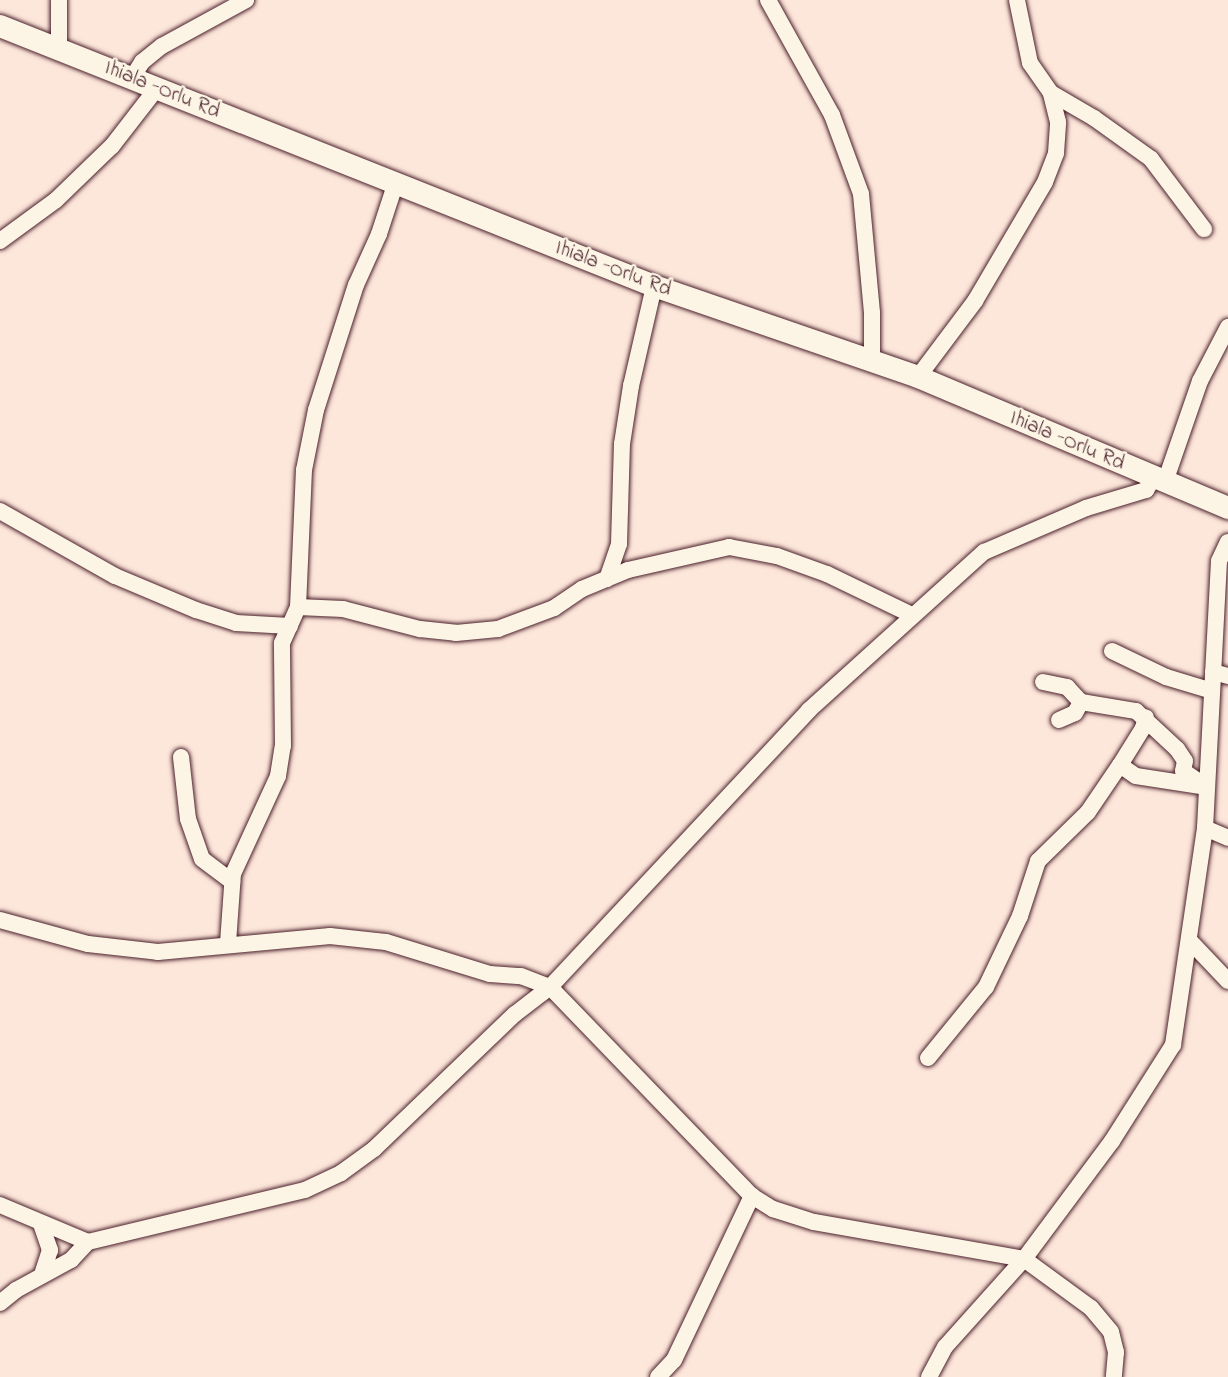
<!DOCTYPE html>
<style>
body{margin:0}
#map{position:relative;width:1228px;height:1377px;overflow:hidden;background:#fde6da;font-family:"Indie Flower",sans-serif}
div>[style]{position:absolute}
.roads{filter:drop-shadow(0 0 2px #4a1f2b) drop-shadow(0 0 2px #4a1f2b)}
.minor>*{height:16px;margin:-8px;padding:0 8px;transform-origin:8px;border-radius:8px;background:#fcf5e5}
.secondary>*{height:22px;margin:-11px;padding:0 11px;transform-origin:11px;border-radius:11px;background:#fcf5e5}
span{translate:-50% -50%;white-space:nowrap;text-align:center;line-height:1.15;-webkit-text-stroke:4.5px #fcf5e5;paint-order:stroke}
.street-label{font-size:21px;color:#4a1f2b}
</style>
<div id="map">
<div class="roads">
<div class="minor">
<div style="left:768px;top:0;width:132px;rotate:60.9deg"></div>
<div style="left:832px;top:115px;width:84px;rotate:69.8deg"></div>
<div style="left:861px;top:194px;width:120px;rotate:84.7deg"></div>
<div style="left:872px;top:313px;width:50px;rotate:90deg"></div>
<div style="left:59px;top:49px;width:49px;rotate:-90deg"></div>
<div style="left:132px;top:78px;width:19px;rotate:-58deg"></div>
<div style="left:142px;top:62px;width:26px;rotate:-39deg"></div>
<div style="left:162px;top:46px;width:96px;rotate:-28.7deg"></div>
<div style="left:1051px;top:93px;width:50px;rotate:30.2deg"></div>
<div style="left:1094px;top:118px;width:70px;rotate:35.7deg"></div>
<div style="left:1151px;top:159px;width:88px;rotate:52.9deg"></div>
<div style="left:0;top:241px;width:69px;rotate:-36.2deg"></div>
<div style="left:56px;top:200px;width:78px;rotate:-44deg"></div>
<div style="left:112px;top:146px;width:73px;rotate:-52.2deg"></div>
<div style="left:918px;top:377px;width:95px;rotate:-53.1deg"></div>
<div style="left:975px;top:301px;width:138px;rotate:-59.5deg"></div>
<div style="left:1045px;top:182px;width:31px;rotate:-69deg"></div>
<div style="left:1056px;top:153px;width:31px;rotate:-86deg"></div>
<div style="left:1058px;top:122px;width:30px;rotate:-104deg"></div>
<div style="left:1051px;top:93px;width:37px;rotate:-125deg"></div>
<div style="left:1030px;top:63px;width:64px;rotate:-101.7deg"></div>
<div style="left:1165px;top:482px;width:107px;rotate:-70.9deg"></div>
<div style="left:1200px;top:381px;width:61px;rotate:-62.6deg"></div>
<div style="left:0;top:511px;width:132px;rotate:29.5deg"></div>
<div style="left:115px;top:576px;width:88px;rotate:22.8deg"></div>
<div style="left:196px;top:610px;width:42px;rotate:18deg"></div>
<div style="left:236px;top:623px;width:54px;rotate:3.2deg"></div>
<div style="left:607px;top:579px;width:37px;rotate:-71deg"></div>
<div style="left:619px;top:544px;width:100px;rotate:-88.3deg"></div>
<div style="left:622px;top:444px;width:59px;rotate:-81.2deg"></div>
<div style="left:631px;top:386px;width:103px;rotate:-77deg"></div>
<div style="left:298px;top:607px;width:45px;rotate:2.5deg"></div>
<div style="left:343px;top:609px;width:80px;rotate:14.6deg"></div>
<div style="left:420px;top:629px;width:36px;rotate:6deg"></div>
<div style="left:456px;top:633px;width:42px;rotate:-5.4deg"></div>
<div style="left:498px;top:629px;width:60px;rotate:-20.6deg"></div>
<div style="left:554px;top:608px;width:34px;rotate:-34deg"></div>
<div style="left:582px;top:589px;width:50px;rotate:-22.4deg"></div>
<div style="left:628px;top:570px;width:104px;rotate:-12.8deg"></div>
<div style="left:729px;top:547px;width:49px;rotate:10.6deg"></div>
<div style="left:777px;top:556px;width:53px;rotate:19.8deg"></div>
<div style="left:827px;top:574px;width:94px;rotate:25.8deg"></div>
<div style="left:1112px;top:651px;width:60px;rotate:25.7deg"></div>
<div style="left:1166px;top:677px;width:48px;rotate:16.9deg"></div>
<div style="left:1213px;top:672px;width:16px;rotate:15deg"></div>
<div style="left:1043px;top:682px;width:25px;rotate:12deg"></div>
<div style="left:1067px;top:687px;width:21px;rotate:47deg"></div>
<div style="left:1081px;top:702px;width:56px;rotate:9.3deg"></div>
<div style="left:1136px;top:711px;width:56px;rotate:42.8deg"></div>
<div style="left:1177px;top:749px;width:14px;rotate:56deg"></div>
<div style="left:1185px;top:761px;width:10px;rotate:101deg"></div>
<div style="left:1183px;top:771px;width:29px;rotate:34deg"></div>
<div style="left:1059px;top:720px;width:17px;rotate:-24deg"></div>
<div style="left:1075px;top:713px;width:13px;rotate:-61deg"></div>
<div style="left:181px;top:757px;width:62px;rotate:83.6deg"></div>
<div style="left:188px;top:819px;width:42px;rotate:70.7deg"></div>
<div style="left:202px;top:859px;width:38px;rotate:37deg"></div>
<div style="left:1120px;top:765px;width:44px;rotate:-58.1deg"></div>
<div style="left:1143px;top:728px;width:11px;rotate:-75deg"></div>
<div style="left:1205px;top:828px;width:25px;rotate:23deg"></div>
<div style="left:0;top:920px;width:91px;rotate:15.3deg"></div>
<div style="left:88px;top:944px;width:70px;rotate:6.5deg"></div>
<div style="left:158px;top:952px;width:173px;rotate:-5.3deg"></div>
<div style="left:330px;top:936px;width:56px;rotate:6.1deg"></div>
<div style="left:386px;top:942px;width:109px;rotate:17.1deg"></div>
<div style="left:490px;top:974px;width:31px;rotate:4deg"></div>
<div style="left:521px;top:976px;width:31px;rotate:21deg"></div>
<div style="left:550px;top:987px;width:291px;rotate:46deg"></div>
<div style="left:752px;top:1196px;width:25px;rotate:32deg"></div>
<div style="left:773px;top:1209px;width:43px;rotate:17.6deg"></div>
<div style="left:814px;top:1222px;width:213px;rotate:10deg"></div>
<div style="left:1024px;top:1259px;width:83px;rotate:36.2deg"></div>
<div style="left:1091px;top:1308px;width:31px;rotate:50deg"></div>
<div style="left:1111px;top:1332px;width:21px;rotate:76deg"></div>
<div style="left:1116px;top:1352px;width:25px;rotate:95deg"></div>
<div style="left:1190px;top:941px;width:55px;rotate:46.5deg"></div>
<div style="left:228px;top:943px;width:69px;rotate:-85.9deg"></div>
<div style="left:233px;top:874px;width:108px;rotate:-65.3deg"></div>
<div style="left:278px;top:776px;width:30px;rotate:-81deg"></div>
<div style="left:283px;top:746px;width:103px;rotate:-90.6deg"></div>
<div style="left:282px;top:643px;width:39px;rotate:-66deg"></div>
<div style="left:298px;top:607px;width:137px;rotate:-87.5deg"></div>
<div style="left:304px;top:470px;width:61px;rotate:-78.7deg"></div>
<div style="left:316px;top:410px;width:131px;rotate:-72.3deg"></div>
<div style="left:356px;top:285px;width:56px;rotate:-65.7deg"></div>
<div style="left:379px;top:234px;width:55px;rotate:-71.9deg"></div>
<div style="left:928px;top:1058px;width:92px;rotate:-50.8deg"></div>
<div style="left:986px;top:987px;width:79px;rotate:-64.4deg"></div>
<div style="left:1020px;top:916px;width:58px;rotate:-71.9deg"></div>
<div style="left:1038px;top:861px;width:70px;rotate:-44.4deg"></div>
<div style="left:1088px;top:812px;width:57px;rotate:-55.8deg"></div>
<div style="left:1120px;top:765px;width:19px;rotate:35deg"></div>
<div style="left:1136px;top:776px;width:72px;rotate:8.8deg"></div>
<div style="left:0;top:1205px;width:95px;rotate:22.8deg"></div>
<div style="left:41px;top:1224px;width:28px;rotate:71deg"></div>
<div style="left:50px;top:1250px;width:25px;rotate:108deg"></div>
<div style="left:0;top:1303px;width:21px;rotate:-39deg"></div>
<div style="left:16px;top:1290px;width:63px;rotate:-28.6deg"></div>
<div style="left:71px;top:1260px;width:25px;rotate:-47deg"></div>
<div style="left:88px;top:1242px;width:223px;rotate:-13.5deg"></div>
<div style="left:305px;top:1190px;width:40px;rotate:-25deg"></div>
<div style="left:341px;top:1173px;width:41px;rotate:-36deg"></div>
<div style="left:374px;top:1149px;width:195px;rotate:-43.8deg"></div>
<div style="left:515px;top:1014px;width:44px;rotate:-37.6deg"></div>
<div style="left:550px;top:987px;width:379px;rotate:-46.9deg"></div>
<div style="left:809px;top:710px;width:236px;rotate:-42.1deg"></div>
<div style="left:984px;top:552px;width:111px;rotate:-23.3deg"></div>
<div style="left:1086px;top:508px;width:63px;rotate:-16.7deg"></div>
<div style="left:1146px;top:490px;width:13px;rotate:-58deg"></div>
<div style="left:658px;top:1377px;width:23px;rotate:-47deg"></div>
<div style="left:674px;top:1360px;width:182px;rotate:-64.6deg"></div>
<div style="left:929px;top:1377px;width:34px;rotate:-62deg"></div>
<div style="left:945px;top:1347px;width:118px;rotate:-48.1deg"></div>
<div style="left:1024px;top:1259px;width:147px;rotate:-53.3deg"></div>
<div style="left:1112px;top:1141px;width:114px;rotate:-57.6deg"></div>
<div style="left:1173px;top:1045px;width:219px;rotate:-81.6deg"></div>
<div style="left:1205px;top:828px;width:267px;rotate:-87deg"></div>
<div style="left:1219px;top:561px;width:21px;rotate:-65deg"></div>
</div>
<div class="secondary">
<div style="left:0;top:26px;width:704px;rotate:21.68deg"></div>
<div style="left:654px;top:286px;width:279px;rotate:19deg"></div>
<div style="left:918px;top:377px;width:337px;rotate:22.9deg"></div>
</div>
</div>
<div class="street-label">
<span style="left:162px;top:90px;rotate:22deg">Ihiala -Orlu Rd</span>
<span style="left:613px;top:269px;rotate:21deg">Ihiala -Orlu Rd</span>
<span style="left:1067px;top:441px;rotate:23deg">Ihiala -Orlu Rd</span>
</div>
</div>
